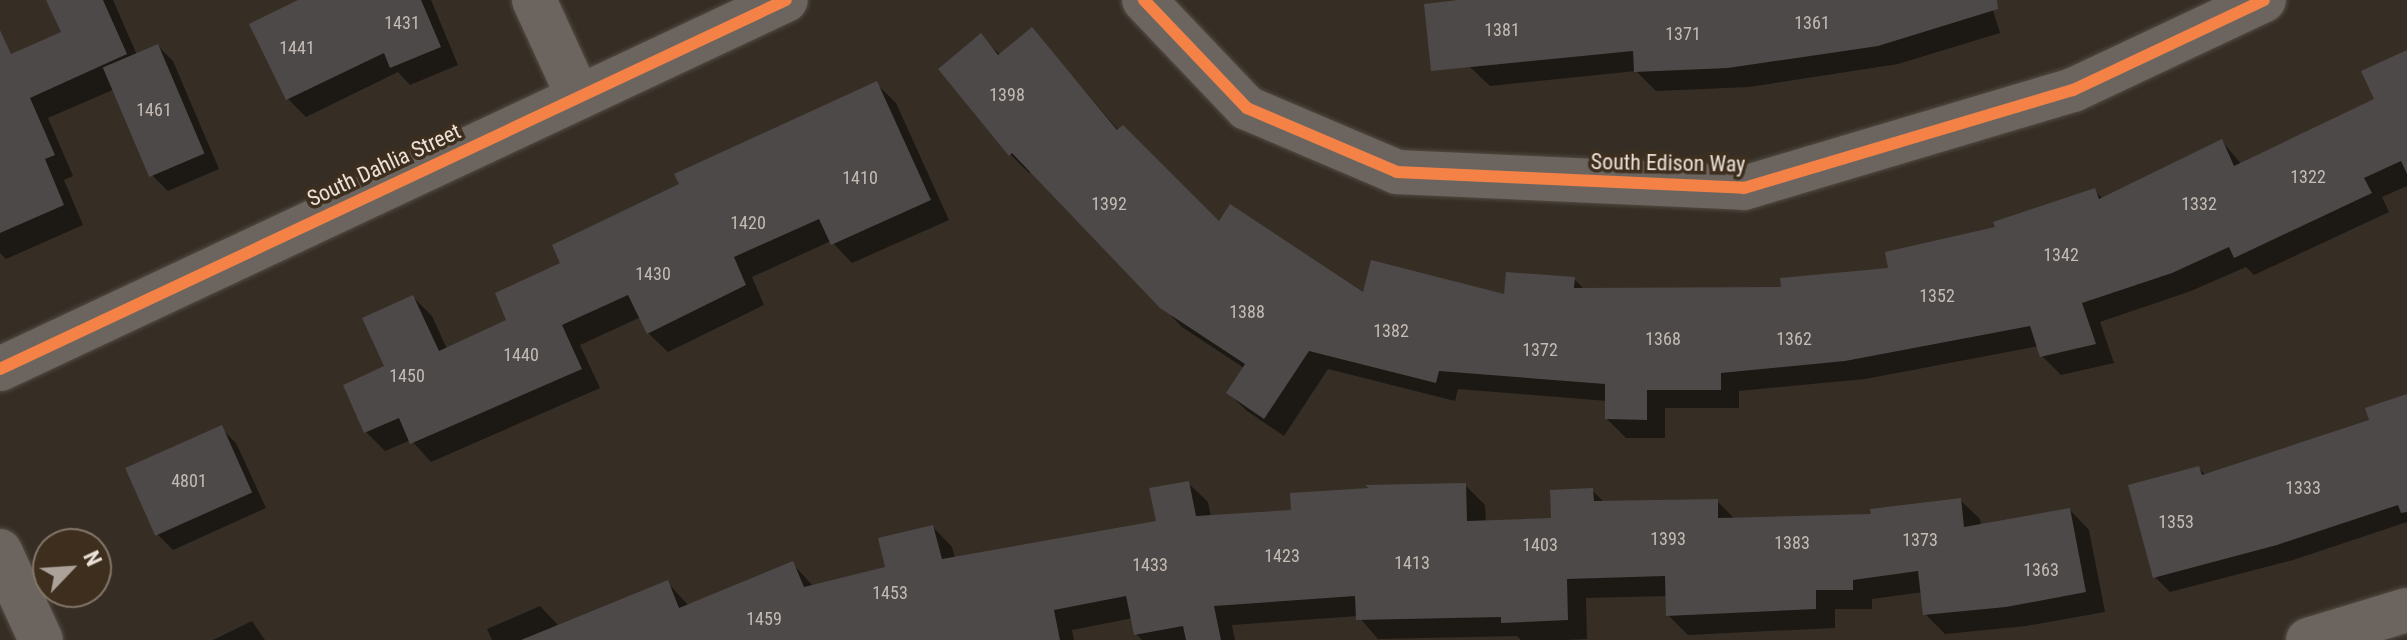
<!DOCTYPE html>
<style>
body{margin:0}
#map{position:relative;width:2407px;height:640px;overflow:hidden;background:#362e25;font-family:"Roboto Condensed",sans-serif}
div>[style]{position:absolute}
.shadow>*{inset:0;background:#0007}
.building>*{inset:0;background:#4d4949;transform-origin:0 0}
.roads{filter:drop-shadow(0 0 2px #524b43) drop-shadow(0 0 2px #524b43)}
.minor>*{height:44px;margin:-22px;padding:0 22px;transform-origin:22px;border-radius:22px;background:#6c655f}
.cycleway>*{height:12px;margin:-6px;padding:0 6px;transform-origin:6px;border-radius:6px;background:#f48246}
span{translate:-50% -50%;white-space:nowrap;text-align:center;line-height:1.15;-webkit-text-stroke:7px #3d2e1e;paint-order:stroke}
.number-label{font-size:18px;color:#c4bbb4}
.number-label span{-webkit-text-stroke-width:0}
.street-label{font-size:22px;color:#ebe1d8}
.north{position:absolute;left:32px;top:528px;width:80px;height:80px;box-sizing:border-box;background:#3d2e1e;border:2px solid #837668;border-radius:50%;rotate:65deg;font-size:22px;font-weight:700;line-height:32px;text-align:center;color:#ebe1d8}
.north::after{content:'';display:block;margin:auto;width:28px;height:36px;background:#aca299;clip-path:polygon(50% 0,100% 100%,50% 72%,0 100%)}
</style>
<div id="map">
<div class="shadow">
<div style="clip-path:polygon(48px 0,113px 0,137px 55px,158px 46px,173px 61px,219px 169px,168px 191px,153px 176px,115px 89px,48px 118px,73px 176px,64px 180px,83px 225px,6px 259px,0 253px,0 61px,63px 33px)"></div>
<div style="clip-path:polygon(303px 0,431px 0,458px 65px,410px 85px,398px 72px,306px 117px,288px 99px,251px 25px)"></div>
<div style="clip-path:polygon(1462px 0,1990px 0,2000px 33px,1898px 64px,1749px 87px,1656px 91px,1636px 71px,1490px 86px,1470px 67px)"></div>
<div style="clip-path:polygon(1032px 29px,1119px 131px,1219px 224px,1364px 295px,1506px 296px,1574px 279px,1585px 290px,1783px 289px,1891px 270px,2094px 190px,2103px 199px,2222px 141px,2242px 165px,2376px 100px,2407px 53px,2407px 186px,2382px 197px,2389px 212px,2254px 275px,2246px 267px,2191px 291px,2100px 322px,2114px 363px,2061px 375px,2042px 356px,2039px 346px,1865px 379px,1739px 391px,1739px 408px,1665px 408px,1665px 438px,1626px 438px,1607px 419px,1607px 401px,1458px 389px,1455px 401px,1328px 369px,1284px 436px,1247px 411px,1228px 393px,1244px 368px,1182px 327px,1032px 171px,1029px 173px,1010px 154px,981px 36px,1001px 56px)"></div>
<div style="clip-path:polygon(876px 83px,896px 103px,949px 220px,852px 263px,831px 241px,752px 277px,764px 305px,668px 352px,648px 333px,641px 317px,580px 345px,600px 388px,431px 462px,411px 440px,385px 451px,366px 432px,413px 297px,432px 316px,447px 349px,509px 321px,563px 264px,681px 185px)"></div>
<div style="clip-path:polygon(2407px 396px,2407px 522px,2293px 560px,2170px 592px,2155px 577px,2199px 468px,2206px 476px,2372px 421px)"></div>
<div style="clip-path:polygon(221px 428px,236px 443px,266px 508px,173px 550px,158px 535px)"></div>
<div style="clip-path:polygon(1188px 483px,1208px 502px,1211px 517px,1293px 512px,1465px 485px,1485px 505px,1486px 522px,1553px 520px,1592px 490px,1605px 503px,1717px 501px,1735px 519px,1873px 516px,1960px 500px,1980px 519px,1981px 526px,2070px 510px,2089px 530px,2105px 612px,2026px 626px,1945px 634px,1925px 614px,1923px 592px,1872px 599px,1872px 609px,1835px 609px,1835px 628px,1688px 635px,1668px 615px,1668px 596px,1586px 598px,1587px 639px,1566px 640px,1521px 640px,1517px 636px,1378px 639px,1358px 616px,1232px 625px,1235px 640px,1142px 640px,1136px 634px,1133px 618px,1072px 630px,1074px 640px,492px 640px,487px 629px,540px 606px,558px 625px,667px 582px,689px 606px,792px 563px,814px 587px,887px 568px,933px 527px,952px 547px,955px 558px,1158px 522px)"></div>
<div style="clip-path:polygon(252px 621px,265px 640px,213px 640px)"></div>
</div>
<div class="building">
<div style="clip-path:polygon(46px 0,103px 0,127px 54px,30px 98px,55px 155px,45px 159px,64px 205px,0 233px,0 30px,11px 54px,61px 32px)"></div>
<div style="clip-path:polygon(298px 0,421px 0,441px 47px,390px 68px,384px 53px,286px 100px,249px 24px)"></div>
<div style="clip-path:polygon(1458px 0,1997px 0,1998px 9px,1878px 46px,1728px 68px,1634px 72px,1633px 51px,1431px 71px,1424px 4px)"></div>
<div style="clip-path:polygon(1032px 27px,1117px 130px,1123px 125px,1219px 221px,1230px 204px,1363px 292px,1371px 260px,1504px 294px,1506px 272px,1575px 277px,1574px 288px,1781px 287px,1780px 278px,1888px 268px,1885px 252px,1995px 227px,1993px 222px,2095px 188px,2099px 199px,2222px 139px,2234px 166px,2374px 99px,2361px 71px,2407px 50px,2407px 174px,2401px 161px,2364px 178px,2372px 193px,2234px 258px,2229px 247px,2172px 273px,2082px 303px,2096px 344px,2040px 357px,2030px 326px,1845px 361px,1721px 373px,1721px 390px,1647px 390px,1647px 420px,1605px 419px,1605px 384px,1439px 371px,1436px 383px,1309px 351px,1264px 419px,1226px 393px,1245px 364px,1160px 308px,1012px 153px,1009px 156px,938px 69px,981px 33px,998px 55px)"></div>
<div style="left:158px;top:44px;width:119px;height:60px;rotate:67deg"></div>
<div style="clip-path:polygon(877px 81px,931px 200px,831px 245px,819px 219px,734px 257px,746px 285px,647px 334px,628px 295px,562px 325px,582px 369px,410px 444px,399px 418px,364px 433px,343px 385px,384px 366px,362px 318px,413px 295px,439px 351px,506px 320px,495px 293px,560px 263px,552px 245px,679px 184px,674px 174px)"></div>
<div style="clip-path:polygon(2407px 394px,2407px 512px,2401px 513px,2398px 505px,2277px 545px,2153px 578px,2128px 485px,2199px 466px,2202px 475px,2369px 420px,2365px 408px)"></div>
<div style="left:222px;top:425px;width:74px;height:106px;rotate:66deg"></div>
<div style="clip-path:polygon(1189px 481px,1196px 516px,1291px 510px,1290px 493px,1369px 488px,1365px 485px,1466px 483px,1467px 521px,1551px 518px,1550px 490px,1593px 488px,1594px 501px,1718px 499px,1718px 518px,1871px 514px,1870px 509px,1961px 498px,1964px 527px,2070px 508px,2086px 592px,2006px 607px,1923px 615px,1918px 571px,1853px 580px,1853px 590px,1816px 590px,1816px 609px,1666px 616px,1665px 576px,1567px 579px,1568px 620px,1501px 623px,1501px 617px,1356px 620px,1355px 596px,1214px 606px,1221px 640px,1186px 640px,1183px 626px,1134px 635px,1126px 596px,1054px 610px,1060px 640px,521px 640px,668px 580px,679px 608px,793px 561px,804px 587px,885px 567px,878px 538px,933px 525px,942px 559px,1156px 521px,1149px 488px)"></div>
</div>
<div class="roads">
<div class="minor">
<div style="left:534px;top:0;width:106px;rotate:65.4deg"></div>
<div style="left:1144px;top:0;width:149px;rotate:46.4deg"></div>
<div style="left:1247px;top:108px;width:163px;rotate:23.1deg"></div>
<div style="left:1397px;top:172px;width:347px;rotate:2.6deg"></div>
<div style="left:1744px;top:188px;width:343px;rotate:-16.6deg"></div>
<div style="left:2073px;top:90px;width:211px;rotate:-25.2deg"></div>
<div style="left:0;top:369px;width:868px;rotate:-25.15deg"></div>
<div style="left:0;top:551px;width:98px;rotate:65.3deg"></div>
<div style="left:2308px;top:640px;width:103px;rotate:-16.9deg"></div>
</div>
</div>
<div class="cycleway">
<div style="left:1144px;top:0;width:149px;rotate:46.4deg"></div>
<div style="left:1247px;top:108px;width:163px;rotate:23.1deg"></div>
<div style="left:1397px;top:172px;width:347px;rotate:2.6deg"></div>
<div style="left:1744px;top:188px;width:343px;rotate:-16.6deg"></div>
<div style="left:2073px;top:90px;width:211px;rotate:-25.2deg"></div>
<div style="left:0;top:369px;width:868px;rotate:-25.15deg"></div>
</div>
<div class="number-label">
<span style="left:402px;top:23px">1431</span>
<span style="left:1812px;top:23px">1361</span>
<span style="left:1502px;top:30px">1381</span>
<span style="left:1683px;top:34px">1371</span>
<span style="left:297px;top:48px">1441</span>
<span style="left:1007px;top:95px">1398</span>
<span style="left:154px;top:110px">1461</span>
<span style="left:2308px;top:177px">1322</span>
<span style="left:860px;top:178px">1410</span>
<span style="left:1109px;top:204px">1392</span>
<span style="left:2199px;top:204px">1332</span>
<span style="left:748px;top:223px">1420</span>
<span style="left:2061px;top:255px">1342</span>
<span style="left:653px;top:274px">1430</span>
<span style="left:1937px;top:296px">1352</span>
<span style="left:1247px;top:312px">1388</span>
<span style="left:1391px;top:331px">1382</span>
<span style="left:1663px;top:339px">1368</span>
<span style="left:1794px;top:339px">1362</span>
<span style="left:1540px;top:350px">1372</span>
<span style="left:521px;top:355px">1440</span>
<span style="left:407px;top:376px">1450</span>
<span style="left:189px;top:481px">4801</span>
<span style="left:2303px;top:488px">1333</span>
<span style="left:2176px;top:522px">1353</span>
<span style="left:1668px;top:539px">1393</span>
<span style="left:1920px;top:540px">1373</span>
<span style="left:1792px;top:543px">1383</span>
<span style="left:1540px;top:545px">1403</span>
<span style="left:1282px;top:556px">1423</span>
<span style="left:1412px;top:563px">1413</span>
<span style="left:1150px;top:565px">1433</span>
<span style="left:2041px;top:570px">1363</span>
<span style="left:890px;top:593px">1453</span>
<span style="left:764px;top:619px">1459</span>
</div>
<div class="street-label">
<span style="left:1668px;top:163px;rotate:1deg">South Edison Way</span>
<span style="left:384px;top:165px;rotate:-25deg">South Dahlia Street</span>
</div>
<div class="north">N</div>
</div>
